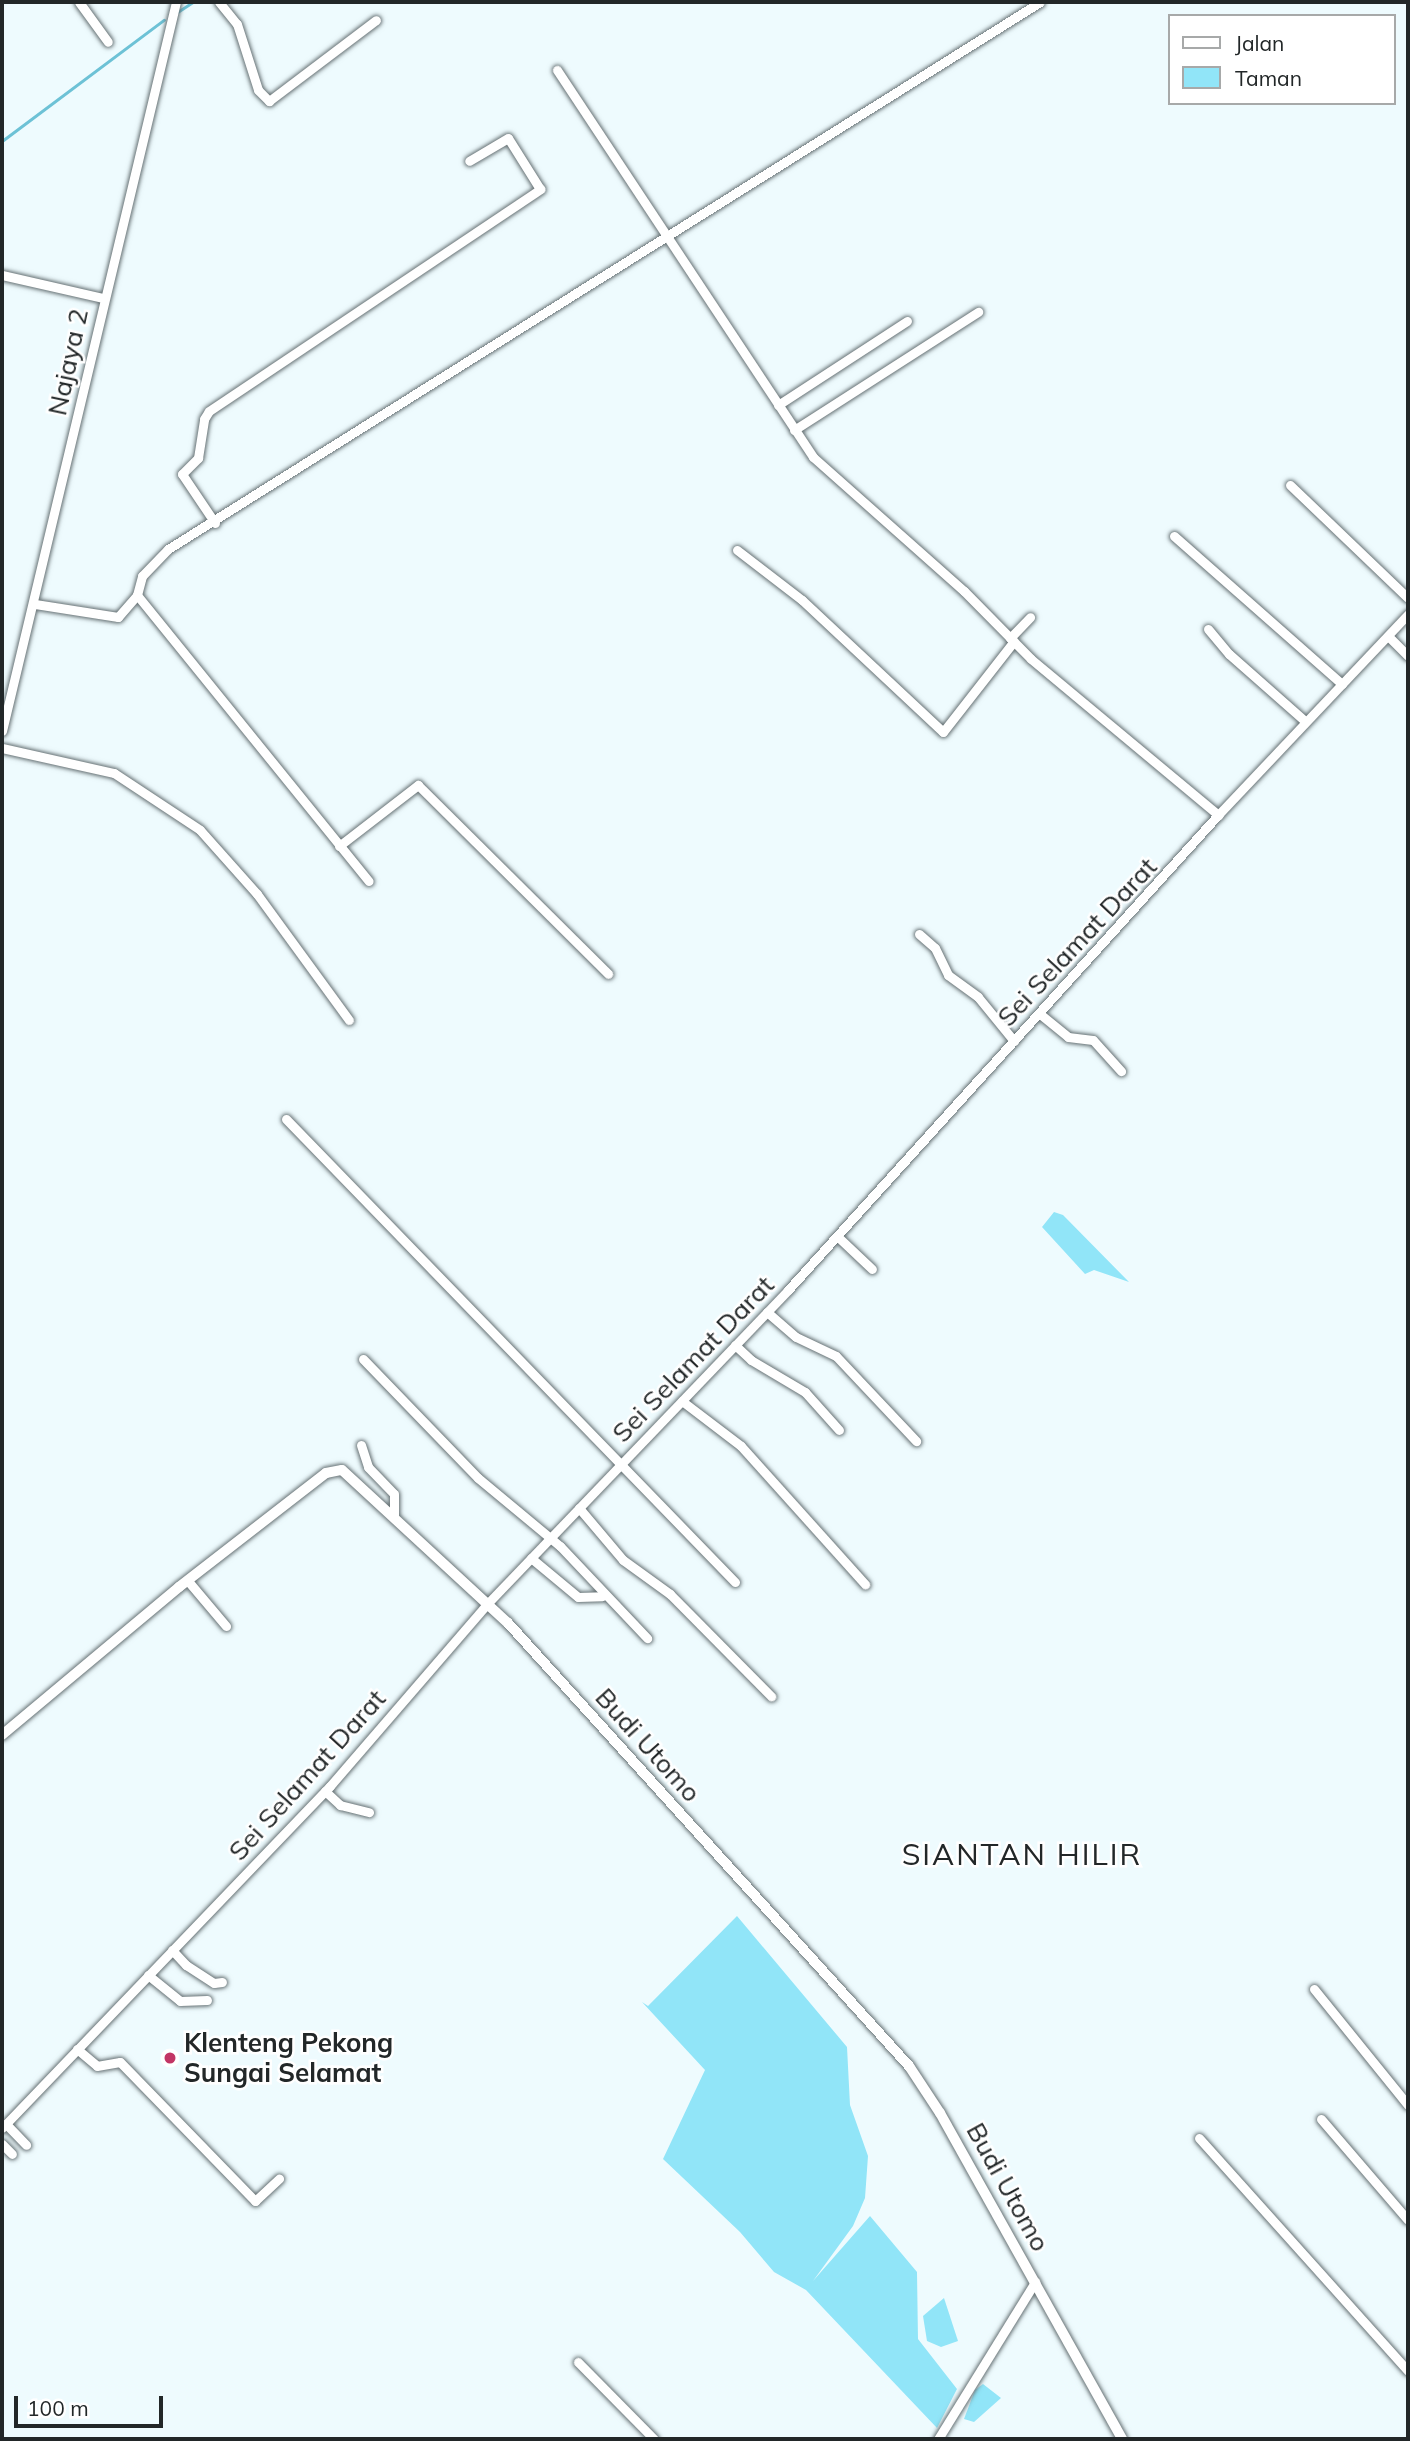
<!DOCTYPE html>
<style>
body{margin:0}
#map{position:relative;width:1410px;height:2441px;overflow:hidden;background:#eefbfe;font-family:Mulish,sans-serif}
div>[style]{position:absolute}
.green>*{inset:0;background:#91e5f8}
.stream>*{height:2.5px;margin:-1.25px;padding:0 1.25px;transform-origin:1.25px;border-radius:1.25px;background:#6dc2d6}
.roads{filter:drop-shadow(0 0 2px #667174) drop-shadow(0 0 2px #667174)}
.minor>*{height:9px;margin:-4.5px;padding:0 4.5px;transform-origin:4.5px;border-radius:4.5px;background:#fff}
.tertiary>*{height:10px;margin:-5px;padding:0 5px;transform-origin:5px;border-radius:5px;background:#fff}
.dots>*{width:19px;height:19px;translate:-50% -50%;box-sizing:border-box;border:4px solid #fff;border-radius:50%}
span{translate:-50% -50%;white-space:nowrap;text-align:center;line-height:1.15;-webkit-text-stroke:5px #fff;paint-order:stroke}
.street-label{font-size:26px;color:#222728}
.poi-label{font-size:26px;color:#222728;font-weight:700}
.left{translate:0 -50%;text-align:left}
.quarter-label{font-size:30px;color:#222728;letter-spacing:2px}
.frame{position:absolute;inset:0;border:4px solid #222728;pointer-events:none}
.legend{position:absolute;left:1168px;top:14px;width:228px;height:91px;box-sizing:border-box;background:#fff;border:2px solid #a7a9a9;margin:0;padding:9px 12px;list-style:none;font-size:21px;color:#222728}
.legend li{display:flex;align-items:center;gap:14px;height:35px}
.legend b{width:35px;border:2px solid #a7a9a9}
.scale{position:absolute;left:14px;top:2396px;width:149px;height:32px;box-sizing:border-box;border:4px solid #222728;border-top:0;padding-left:9px;font-size:21px;line-height:24px;white-space:nowrap;color:#222728;-webkit-text-stroke:5px #fff;paint-order:stroke}
</style>
<div id="map">
<div class="green">
<div style="clip-path:polygon(1054px 1212px,1063px 1215px,1129px 1282px,1094px 1270px,1085px 1274px,1042px 1227px)"></div>
<div style="clip-path:polygon(737px 1916px,847px 2047px,850px 2105px,868px 2156px,865px 2198px,853px 2226px,813px 2281px,870px 2216px,917px 2272px,918px 2339px,957px 2389px,937px 2428px,806px 2290px,774px 2272px,740px 2232px,663px 2159px,705px 2070px,642px 2002px,648px 2006px)"></div>
<div style="clip-path:polygon(944px 2298px,958px 2341px,941px 2347px,927px 2341px,923px 2316px)"></div>
<div style="clip-path:polygon(983px 2384px,1001px 2398px,974px 2422px,964px 2419px,975px 2390px)"></div>
</div>
<div class="stream">
<div style="left:176px;top:13px;width:20px;rotate:-33deg"></div>
<div style="left:2px;top:141px;width:202px;rotate:-36.8deg"></div>
</div>
<div class="roads">
<div class="minor">
<div style="left:79px;top:2px;width:49px;rotate:54.1deg"></div>
<div style="left:219px;top:2px;width:28px;rotate:51deg"></div>
<div style="left:237px;top:24px;width:69px;rotate:72.3deg"></div>
<div style="left:258px;top:90px;width:16px;rotate:45deg"></div>
<div style="left:269px;top:101px;width:134px;rotate:-37.1deg"></div>
<div style="left:557px;top:70px;width:464px;rotate:56.5deg"></div>
<div style="left:813px;top:457px;width:202px;rotate:41.6deg"></div>
<div style="left:964px;top:591px;width:95px;rotate:45.4deg"></div>
<div style="left:1031px;top:659px;width:244px;rotate:39.8deg"></div>
<div style="left:2px;top:275px;width:104px;rotate:12.8deg"></div>
<div style="left:778px;top:405px;width:154px;rotate:-33.1deg"></div>
<div style="left:794px;top:430px;width:219px;rotate:-32.7deg"></div>
<div style="left:1290px;top:485px;width:163px;rotate:43.8deg"></div>
<div style="left:215px;top:523px;width:59px;rotate:-124deg"></div>
<div style="left:182px;top:474px;width:23px;rotate:-45deg"></div>
<div style="left:198px;top:458px;width:39px;rotate:-81deg"></div>
<div style="left:204px;top:419px;width:9px;rotate:-58deg"></div>
<div style="left:209px;top:411px;width:399px;rotate:-33.8deg"></div>
<div style="left:540px;top:189px;width:60px;rotate:-122.1deg"></div>
<div style="left:508px;top:138px;width:45px;rotate:149.5deg"></div>
<div style="left:1174px;top:536px;width:224px;rotate:41.4deg"></div>
<div style="left:737px;top:550px;width:82px;rotate:37.6deg"></div>
<div style="left:802px;top:600px;width:193px;rotate:43.1deg"></div>
<div style="left:943px;top:732px;width:115px;rotate:-52deg"></div>
<div style="left:137px;top:595px;width:368px;rotate:51deg"></div>
<div style="left:35px;top:604px;width:84px;rotate:8.9deg"></div>
<div style="left:118px;top:617px;width:29px;rotate:-49deg"></div>
<div style="left:137px;top:595px;width:20px;rotate:-75deg"></div>
<div style="left:142px;top:576px;width:37px;rotate:-46deg"></div>
<div style="left:168px;top:549px;width:1029px;rotate:-32.1deg"></div>
<div style="left:1208px;top:629px;width:33px;rotate:50deg"></div>
<div style="left:1229px;top:654px;width:101px;rotate:41.4deg"></div>
<div style="left:1388px;top:636px;width:28px;rotate:45deg"></div>
<div style="left:1010px;top:638px;width:29px;rotate:-46deg"></div>
<div style="left:2px;top:731px;width:749px;rotate:-76.58deg"></div>
<div style="left:2px;top:748px;width:115px;rotate:12.6deg"></div>
<div style="left:114px;top:773px;width:103px;rotate:33.5deg"></div>
<div style="left:200px;top:830px;width:86px;rotate:48.3deg"></div>
<div style="left:257px;top:894px;width:156px;rotate:53.9deg"></div>
<div style="left:339px;top:846px;width:100px;rotate:-37.7deg"></div>
<div style="left:418px;top:785px;width:268px;rotate:44.8deg"></div>
<div style="left:919px;top:934px;width:21px;rotate:41deg"></div>
<div style="left:935px;top:948px;width:30px;rotate:64deg"></div>
<div style="left:948px;top:975px;width:37px;rotate:36deg"></div>
<div style="left:978px;top:997px;width:57px;rotate:50.7deg"></div>
<div style="left:1040px;top:1014px;width:36px;rotate:39deg"></div>
<div style="left:1068px;top:1037px;width:25px;rotate:7deg"></div>
<div style="left:1093px;top:1040px;width:42px;rotate:47.9deg"></div>
<div style="left:286px;top:1119px;width:645px;rotate:45.88deg"></div>
<div style="left:837px;top:1236px;width:48px;rotate:43.3deg"></div>
<div style="left:767px;top:1312px;width:38px;rotate:41deg"></div>
<div style="left:796px;top:1337px;width:44px;rotate:25.4deg"></div>
<div style="left:836px;top:1356px;width:117px;rotate:46.7deg"></div>
<div style="left:735px;top:1345px;width:22px;rotate:43deg"></div>
<div style="left:751px;top:1360px;width:63px;rotate:30.7deg"></div>
<div style="left:805px;top:1392px;width:51px;rotate:48.2deg"></div>
<div style="left:363px;top:1359px;width:165px;rotate:46deg"></div>
<div style="left:478px;top:1478px;width:107px;rotate:39.7deg"></div>
<div style="left:560px;top:1546px;width:127px;rotate:46.6deg"></div>
<div style="left:682px;top:1401px;width:74px;rotate:37.3deg"></div>
<div style="left:741px;top:1446px;width:186px;rotate:48.1deg"></div>
<div style="left:361px;top:1445px;width:23px;rotate:72deg"></div>
<div style="left:368px;top:1467px;width:37px;rotate:46deg"></div>
<div style="left:394px;top:1494px;width:21px;rotate:90deg"></div>
<div style="left:579px;top:1508px;width:68px;rotate:49.8deg"></div>
<div style="left:623px;top:1560px;width:58px;rotate:35.9deg"></div>
<div style="left:670px;top:1594px;width:144px;rotate:45.3deg"></div>
<div style="left:531px;top:1558px;width:61px;rotate:39.7deg"></div>
<div style="left:578px;top:1597px;width:24px;rotate:-2deg"></div>
<div style="left:188px;top:1581px;width:59px;rotate:49.8deg"></div>
<div style="left:325px;top:1791px;width:21px;rotate:43deg"></div>
<div style="left:340px;top:1805px;width:30px;rotate:14deg"></div>
<div style="left:172px;top:1950px;width:21px;rotate:47deg"></div>
<div style="left:186px;top:1965px;width:33px;rotate:33deg"></div>
<div style="left:214px;top:1983px;width:8px;rotate:-7deg"></div>
<div style="left:148px;top:1975px;width:41px;rotate:39.1deg"></div>
<div style="left:180px;top:2001px;width:27px;rotate:-2deg"></div>
<div style="left:1314px;top:1989px;width:149px;rotate:51deg"></div>
<div style="left:77px;top:2049px;width:26px;rotate:40deg"></div>
<div style="left:97px;top:2066px;width:23px;rotate:-10deg"></div>
<div style="left:120px;top:2062px;width:194px;rotate:45.8deg"></div>
<div style="left:255px;top:2201px;width:33px;rotate:-43deg"></div>
<div style="left:1321px;top:2119px;width:133px;rotate:49.3deg"></div>
<div style="left:6px;top:2124px;width:29px;rotate:46deg"></div>
<div style="left:2px;top:2128px;width:474px;rotate:-46.2deg"></div>
<div style="left:330px;top:1786px;width:242px;rotate:-49.2deg"></div>
<div style="left:488px;top:1603px;width:434px;rotate:-46.2deg"></div>
<div style="left:788px;top:1290px;width:641px;rotate:-47.85deg"></div>
<div style="left:1218px;top:815px;width:277px;rotate:-46.6deg"></div>
<div style="left:1199px;top:2138px;width:313px;rotate:48.1deg"></div>
<div style="left:2px;top:2144px;width:14px;rotate:45deg"></div>
<div style="left:578px;top:2362px;width:108px;rotate:45.4deg"></div>
<div style="left:938px;top:2439px;width:185px;rotate:-58.3deg"></div>
</div>
<div class="tertiary">
<div style="left:2px;top:1735px;width:231px;rotate:-39.9deg"></div>
<div style="left:179px;top:1587px;width:186px;rotate:-37.8deg"></div>
<div style="left:326px;top:1473px;width:16px;rotate:-11deg"></div>
<div style="left:342px;top:1470px;width:226px;rotate:42.7deg"></div>
<div style="left:508px;top:1623px;width:598px;rotate:47.85deg"></div>
<div style="left:909px;top:2066px;width:56px;rotate:56.6deg"></div>
<div style="left:940px;top:2113px;width:373px;rotate:60.8deg"></div>
</div>
</div>
<div class="dots">
<div style="left:170px;top:2058px;background:#c23565"></div>
</div>
<div class="street-label">
<span style="left:68px;top:362px;rotate:-78deg">Najaya 2</span>
<span style="left:1077px;top:942px;rotate:-47deg">Sei Selamat Darat</span>
<span style="left:693px;top:1359px;rotate:-46deg">Sei Selamat Darat</span>
<span style="left:648px;top:1745px;rotate:48deg">Budi Utomo</span>
<span style="left:307px;top:1775px;rotate:-48deg">Sei Selamat Darat</span>
<span style="left:1008px;top:2187px;rotate:61deg">Budi Utomo</span>
</div>
<div class="poi-label">
<span class="left" style="left:184px;top:2058px">Klenteng Pekong<br>Sungai Selamat</span>
</div>
<div class="quarter-label">
<span style="left:1022px;top:1854px">SIANTAN HILIR</span>
</div>
<div class="frame"></div>
<ul class="legend">
<li><b style="height:9px;background:#fff"></b>Jalan</li>
<li><b style="height:19px;background:#91e5f8"></b>Taman</li>
</ul>
<div class="scale">100 m</div>
</div>
